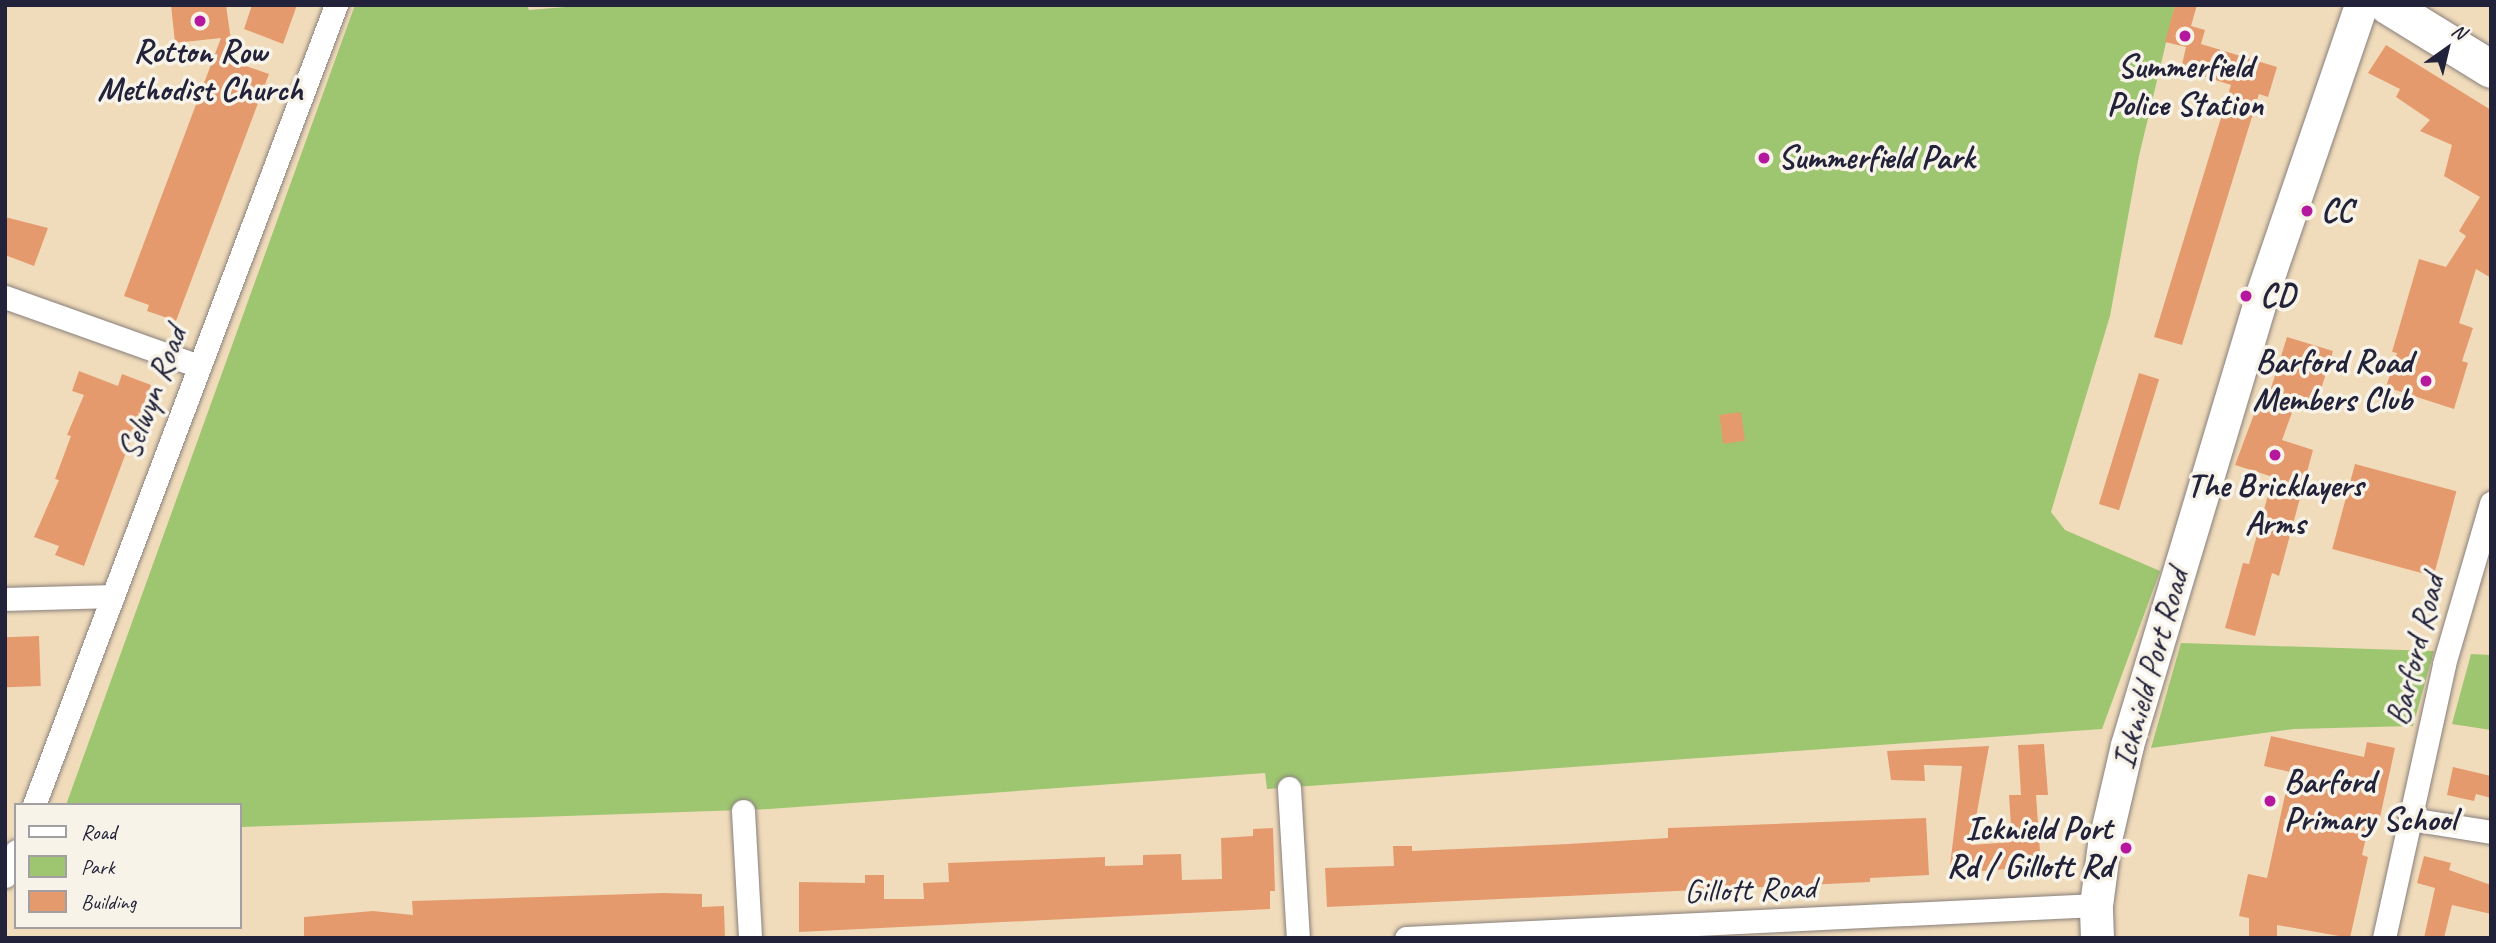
<!DOCTYPE html>
<style>
body{margin:0}
#map{position:relative;width:2496px;height:943px;overflow:hidden;background:#f0dcbb;font-family:Caveat,sans-serif}
div>[style]{position:absolute}
.green>*{inset:0;background:#9ec671}
.building>*{inset:0;background:#e59a6e;transform-origin:0 0}
.roads{filter:drop-shadow(0 0 2px #897f7b) drop-shadow(0 0 2px #897f7b)}
.minor>*{height:23px;margin:-11.5px;padding:0 11.5px;transform-origin:11.5px;border-radius:11.5px;background:#fff}
.secondary>*{height:33px;margin:-16.5px;padding:0 16.5px;transform-origin:16.5px;border-radius:16.5px;background:#fff}
.primary>*{height:37px;margin:-18.5px;padding:0 18.5px;transform-origin:18.5px;border-radius:18.5px;background:#fff}
.dots>*{width:19px;height:19px;translate:-50% -50%;box-sizing:border-box;border:4px solid #f7f3e8;border-radius:50%}
span{translate:-50% -50%;white-space:nowrap;text-align:center;line-height:1.15;-webkit-text-stroke:7px #f7f3e8;paint-order:stroke}
.poi-label{font-size:33px;color:#22223b;font-weight:700}
.left{translate:0 -50%;text-align:left}
.right{translate:-100% -50%;text-align:right}
.street-label{font-size:33px;color:#22223b}
.frame{position:absolute;inset:0;border:7px solid #22223b;pointer-events:none}
.legend{position:absolute;left:14px;top:803px;width:228px;height:126px;box-sizing:border-box;background:#f7f3e8;border:2px solid #a29fa3;margin:0;padding:9px 12px;list-style:none;font-size:21px;color:#22223b}
.legend li{display:flex;align-items:center;gap:14px;height:35px}
.legend b{width:35px;border:2px solid #a29fa3}
.north{position:absolute;left:2412px;top:14px;width:70px;height:70px;-webkit-text-stroke:5px #f7f3e8;paint-order:stroke;rotate:34deg;font-size:19px;font-weight:700;line-height:28px;text-align:center;color:#22223b}
.north::after{content:'';display:block;margin:auto;width:24px;height:32px;background:#22223b;clip-path:polygon(50% 0,100% 100%,50% 72%,0 100%)}
</style>
<div id="map">
<div class="green">
<div style="clip-path:polygon(355px 5px,527px 5px,529px 10px,589px 5px,2175px 5px,2139px 156px,2110px 316px,2051px 512px,2065px 530px,2160px 571px,2102px 729px,1267px 789px,1265px 773px,769px 809px,240px 827px,240px 805px,66px 805px)"></div>
<div style="clip-path:polygon(2181px 643px,2434px 651px,2413px 726px,2294px 729px,2151px 748px)"></div>
<div style="clip-path:polygon(2471px 654px,2491px 655px,2491px 730px,2452px 724px)"></div>
</div>
<div class="building">
<div style="clip-path:polygon(171px 5px,226px 5px,234px 62px,269px 74px,176px 321px,147px 311px,149px 305px,124px 296px,221px 38px,175px 43px)"></div>
<div style="clip-path:polygon(252px 5px,297px 5px,283px 44px,244px 29px)"></div>
<div style="clip-path:polygon(2175px 5px,2197px 5px,2191px 26px,2205px 30px,2201px 44px,2277px 67px,2268px 97px,2259px 94px,2182px 345px,2154px 337px,2231px 85px,2181px 69px,2186px 47px,2165px 42px)"></div>
<div style="clip-path:polygon(2386px 45px,2491px 110px,2491px 278px,2476px 269px,2459px 323px,2473px 328px,2462px 361px,2468px 363px,2454px 409px,2386px 387px,2397px 353px,2392px 352px,2419px 259px,2446px 267px,2466px 236px,2459px 231px,2480px 197px,2444px 176px,2452px 145px,2420px 131px,2430px 120px,2396px 97px,2400px 89px,2368px 73px)"></div>
<div style="clip-path:polygon(5px 217px,48px 228px,34px 266px,5px 255px)"></div>
<div style="clip-path:polygon(2287px 337px,2333px 351px,2316px 405px,2297px 399px,2282px 440px,2313px 450px,2279px 576px,2272px 573px,2255px 636px,2225px 628px,2243px 563px,2249px 564px,2273px 477px,2235px 465px,2260px 398px,2267px 401px)"></div>
<div style="clip-path:polygon(79px 371px,118px 386px,122px 374px,151px 385px,84px 566px,55px 555px,59px 546px,34px 537px,59px 480px,55px 479px,71px 436px,67px 435px,84px 395px,72px 391px)"></div>
<div style="left:2139px;top:373px;width:21px;height:137px;rotate:17deg"></div>
<div style="left:1741px;top:412px;width:29px;height:22px;rotate:82deg"></div>
<div style="left:2355px;top:464px;width:105px;height:88px;rotate:15deg"></div>
<div style="left:39px;top:636px;width:50px;height:34px;rotate:88deg"></div>
<div style="clip-path:polygon(2271px 736px,2364px 757px,2367px 742px,2395px 748px,2379px 822px,2370px 820px,2362px 855px,2368px 857px,2350px 938px,2277px 925px,2277px 938px,2249px 938px,2249px 918px,2239px 916px,2248px 874px,2267px 878px,2290px 772px,2264px 766px)"></div>
<div style="clip-path:polygon(2044px 744px,2048px 795px,2036px 795px,2041px 866px,1949px 874px,1962px 766px,1924px 765px,1925px 781px,1891px 780px,1887px 751px,1989px 746px,1971px 845px,2012px 842px,2009px 795px,2021px 795px,2018px 745px)"></div>
<div style="clip-path:polygon(2453px 767px,2491px 776px,2491px 798px,2476px 794px,2474px 801px,2447px 795px)"></div>
<div style="clip-path:polygon(1926px 818px,1929px 875px,1870px 878px,1870px 882px,1327px 907px,1325px 868px,1394px 866px,1393px 846px,1412px 846px,1412px 851px,1568px 844px,1668px 838px,1668px 828px)"></div>
<div style="clip-path:polygon(1273px 828px,1275px 891px,1270px 891px,1270px 909px,799px 932px,799px 882px,865px 883px,865px 875px,884px 875px,884px 899px,924px 899px,923px 883px,949px 882px,948px 863px,1105px 857px,1105px 866px,1143px 865px,1143px 855px,1181px 854px,1182px 880px,1222px 879px,1221px 838px,1253px 836px,1253px 829px)"></div>
<div style="clip-path:polygon(2424px 856px,2451px 863px,2449px 870px,2491px 885px,2491px 914px,2452px 905px,2444px 938px,2424px 938px,2435px 888px,2417px 883px)"></div>
<div style="clip-path:polygon(663px 893px,702px 894px,702px 907px,724px 906px,725px 938px,304px 938px,304px 917px,373px 911px,413px 915px,412px 901px)"></div>
</div>
<div class="roads">
<div class="minor">
<div style="left:5px;top:297px;width:206px;rotate:19.6deg"></div>
<div style="left:5px;top:599px;width:108px;rotate:-1.6deg"></div>
<div style="left:1289px;top:788px;width:150px;rotate:86.6deg"></div>
<div style="left:34px;top:805px;width:855px;rotate:-69.32deg"></div>
<div style="left:743px;top:811px;width:127px;rotate:86.8deg"></div>
<div style="left:2410px;top:819px;width:82px;rotate:9.1deg"></div>
<div style="left:5px;top:876px;width:27px;rotate:-66deg"></div>
<div style="left:1406px;top:938px;width:691px;rotate:-2.74deg"></div>
<div style="left:2384px;top:938px;width:280px;rotate:-77.6deg"></div>
<div style="left:2444px;top:664px;width:168px;rotate:-73.7deg"></div>
</div>
<div class="secondary">
<div style="left:2097px;top:938px;width:33px;rotate:-92deg"></div>
<div style="left:2096px;top:905px;width:62px;rotate:-82.5deg"></div>
<div style="left:2104px;top:844px;width:102px;rotate:-76.9deg"></div>
<div style="left:2127px;top:745px;width:468px;rotate:-73.3deg"></div>
<div style="left:2261px;top:297px;width:309px;rotate:-71.1deg"></div>
</div>
<div class="primary">
<div style="left:2387px;top:5px;width:122px;rotate:31.6deg"></div>
</div>
</div>
<div class="dots">
<div style="left:200px;top:21px;background:#b5179e"></div>
<div style="left:2185px;top:36px;background:#b5179e"></div>
<div style="left:1764px;top:158px;background:#b5179e"></div>
<div style="left:2307px;top:211px;background:#b5179e"></div>
<div style="left:2246px;top:296px;background:#b5179e"></div>
<div style="left:2426px;top:381px;background:#b5179e"></div>
<div style="left:2275px;top:455px;background:#b5179e"></div>
<div style="left:2270px;top:801px;background:#b5179e"></div>
<div style="left:2126px;top:848px;background:#b5179e"></div>
</div>
<div class="poi-label">
<span style="left:200px;top:71px">Rotton Row<br>Methodist Church</span>
<span style="left:2185px;top:86px">Summerfield<br>Police Station</span>
<span class="left" style="left:1778px;top:158px">Summerfield Park</span>
<span class="left" style="left:2321px;top:211px">CC</span>
<span class="left" style="left:2260px;top:296px">CD</span>
<span class="right" style="left:2412px;top:381px">Barford Road<br>Members Club</span>
<span style="left:2275px;top:505px">The Bricklayers<br>Arms</span>
<span class="left" style="left:2284px;top:801px">Barford<br>Primary School</span>
<span class="right" style="left:2112px;top:848px">Icknield Port<br>Rd / Gillott Rd</span>
</div>
<div class="street-label">
<span style="left:153px;top:393px;rotate:-69deg">Selwyn Road</span>
<span style="left:2416px;top:650px;rotate:-76deg">Barford Road</span>
<span style="left:2151px;top:669px;rotate:-74deg">Icknield Port Road</span>
<span style="left:1750px;top:890px;rotate:-2deg">Gillott Road</span>
</div>
<div class="frame"></div>
<ul class="legend">
<li><b style="height:9px;background:#fff"></b>Road</li>
<li><b style="height:19px;background:#9ec671"></b>Park</li>
<li><b style="height:19px;background:#e59a6e"></b>Building</li>
</ul>
<div class="north">N</div>
</div>
